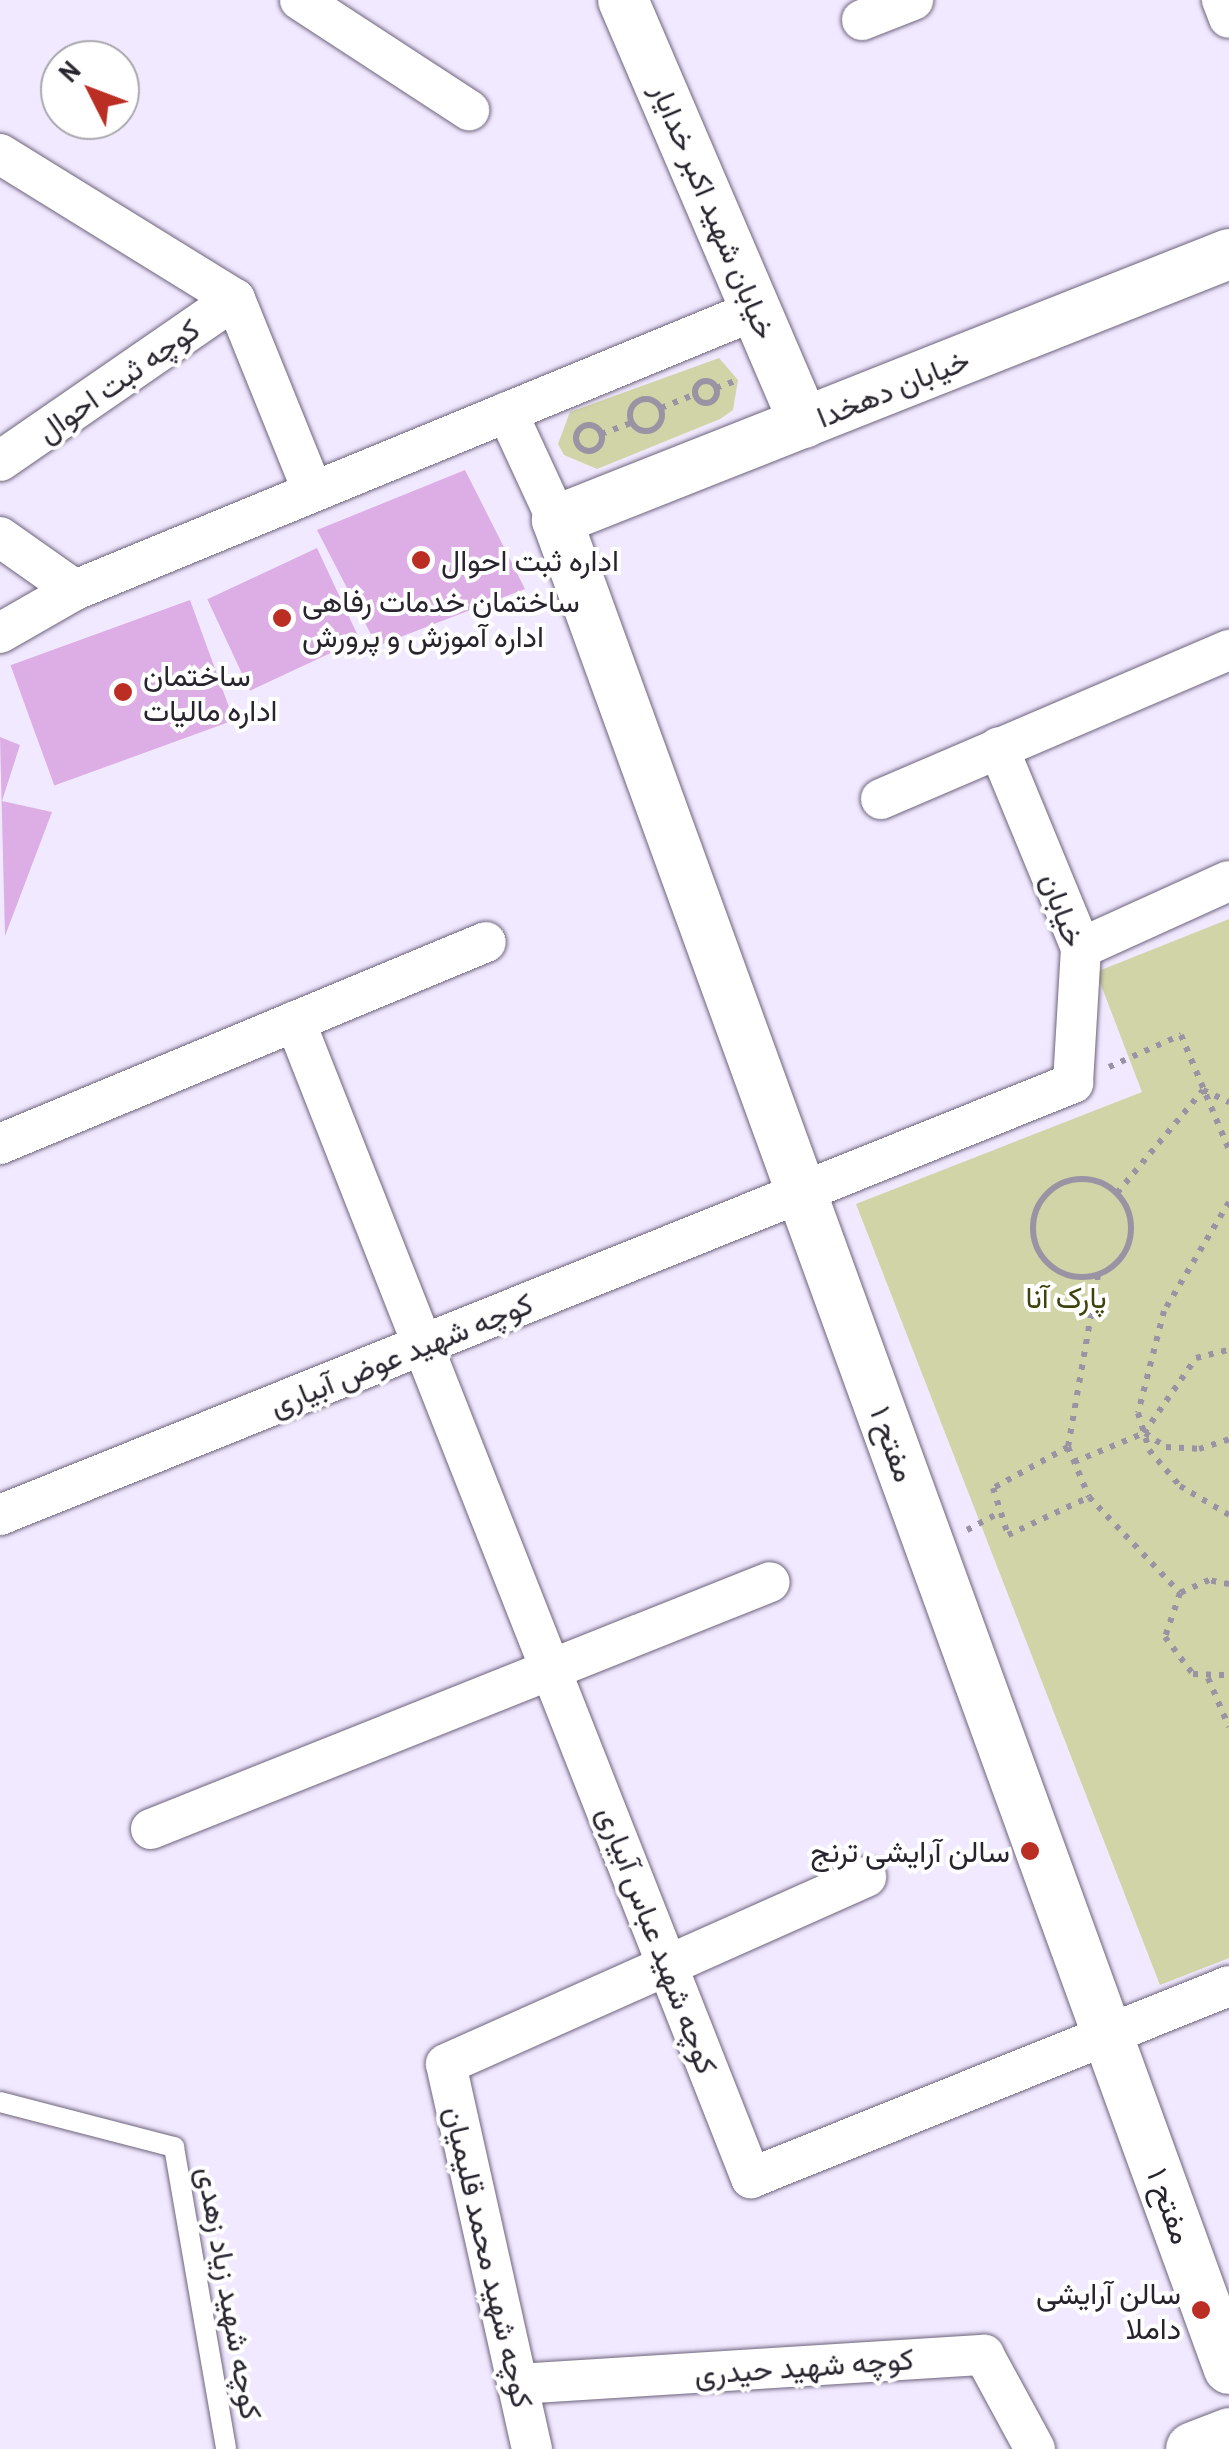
<!DOCTYPE html>
<meta charset="utf-8">
<style>
body{margin:0}
#map{position:relative;width:1229px;height:2449px;overflow:hidden;background:#f1e9ff;font-family:"Archivo Narrow",Vazirmatn,sans-serif}
div>[style]{position:absolute}
.green>*{inset:0;background:#d0d4a6}
.building>*{inset:0;background:#dcaee5;transform-origin:0 0}
.path>*{height:6px;margin-top:-3px;transform-origin:0;background:repeating-linear-gradient(90deg,#9993a4 0 5px,transparent 0 13px)}
.path>.ring{margin:-3px;padding:0;box-sizing:content-box;background:none;border:6px solid #9993a4;border-radius:50%}
.roads{filter:drop-shadow(0 0 2px #6d647b) drop-shadow(0 0 2px #6d647b)}
.service>*{height:20px;margin:-10px;padding:0 10px;transform-origin:10px;border-radius:10px;background:#fff}
.minor>*{height:40px;margin:-20px;padding:0 20px;transform-origin:20px;border-radius:20px;background:#fff}
.tertiary>*{height:50px;margin:-25px;padding:0 25px;transform-origin:25px;border-radius:25px;background:#fff}
.secondary>*{height:55px;margin:-27.5px;padding:0 27.5px;transform-origin:27.5px;border-radius:27.5px;background:#fff}
.dots>*{width:28px;height:28px;translate:-50% -50%;box-sizing:border-box;border:5px solid #fff;border-radius:50%}
span{translate:-50% -50%;white-space:nowrap;text-align:center;line-height:1.15;-webkit-text-stroke:8px #fff;paint-order:stroke}
.street-label{font-size:30px;color:#28242e}
.poi-label{font-size:30px;color:#28242e}
.left{translate:0 -50%;text-align:left}
.right{translate:-100% -50%;text-align:right}
.park-label{font-size:30px;color:#40420c}
.north{position:absolute;left:40px;top:40px;width:100px;height:100px;box-sizing:border-box;background:#fff;border:2px solid #a9a7ab;border-radius:50%;rotate:312deg;font-size:28px;font-weight:700;line-height:40px;text-align:center;color:#28242e}
.north::after{content:'';display:block;margin:auto;width:35px;height:45px;background:#bb2e24;clip-path:polygon(50% 0,100% 100%,50% 72%,0 100%)}
</style>
<div id="map">
<div class="green">
<div style="clip-path:polygon(719px 358px,738px 380px,733px 410px,720px 419px,597px 469px,564px 455px,558px 444px,570px 412px)"></div>
<div style="clip-path:polygon(1229px 919px,1229px 1958px,1160px 1985px,856px 1204px,1142px 1092px,1096px 972px)"></div>
</div>
<div class="building">
<div style="clip-path:polygon(465px 470px,525px 589px,377px 646px,317px 530px)"></div>
<div style="left:317px;top:548px;width:101px;height:121px;rotate:65deg"></div>
<div style="left:190px;top:600px;width:128px;height:191px;rotate:70deg"></div>
<div style="clip-path:polygon(0 737px,20px 745px,2px 801px,52px 812px,5px 936px)"></div>
</div>
<div class="path">
<div class="ring" style="left:695px;top:381px;width:16px;height:16px"></div>
<div style="left:716px;top:388px;width:23px;rotate:-20deg"></div>
<div class="ring" style="left:630px;top:399px;width:26px;height:26px"></div>
<div style="left:661px;top:408px;width:37px;rotate:-22deg"></div>
<div class="ring" style="left:576px;top:425px;width:20px;height:20px"></div>
<div style="left:601px;top:434px;width:32px;rotate:-20deg"></div>
<div style="left:1109px;top:1067px;width:79px;rotate:-24deg"></div>
<div style="left:1181px;top:1035px;width:125px;rotate:67.3deg"></div>
<div class="ring" style="left:1033px;top:1179px;width:92px;height:92px"></div>
<div style="left:1117px;top:1193px;width:134px;rotate:-50.1deg"></div>
<div style="left:1203px;top:1090px;width:29px;rotate:25deg"></div>
<div style="left:1229px;top:1202px;width:127px;rotate:120.8deg"></div>
<div style="left:1164px;top:1311px;width:105px;rotate:104.3deg"></div>
<div style="left:1138px;top:1413px;width:39px;rotate:73deg"></div>
<div style="left:1149px;top:1450px;width:48px;rotate:49.3deg"></div>
<div style="left:1180px;top:1486px;width:57px;rotate:30.6deg"></div>
<div style="left:1098px;top:1275px;width:175px;rotate:99.9deg"></div>
<div style="left:1068px;top:1447px;width:54px;rotate:67.2deg"></div>
<div style="left:1089px;top:1497px;width:132px;rotate:46.5deg"></div>
<div style="left:1145px;top:1433px;width:25px;rotate:34deg"></div>
<div style="left:1166px;top:1447px;width:33px;rotate:3deg"></div>
<div style="left:1199px;top:1449px;width:32px;rotate:-18deg"></div>
<div style="left:1068px;top:1447px;width:85px;rotate:151.3deg"></div>
<div style="left:993px;top:1488px;width:49px;rotate:72.3deg"></div>
<div style="left:1008px;top:1535px;width:89px;rotate:-25.1deg"></div>
<div style="left:1074px;top:1462px;width:76px;rotate:-22.5deg"></div>
<div style="left:1144px;top:1433px;width:91px;rotate:-55.3deg"></div>
<div style="left:1196px;top:1358px;width:34px;rotate:-14deg"></div>
<div style="left:967px;top:1530px;width:38px;rotate:-28deg"></div>
<div style="left:1229px;top:1584px;width:20px;rotate:-169deg"></div>
<div style="left:1209px;top:1580px;width:32px;rotate:156deg"></div>
<div style="left:1180px;top:1593px;width:46px;rotate:108.8deg"></div>
<div style="left:1165px;top:1637px;width:46px;rotate:52.9deg"></div>
<div style="left:1193px;top:1674px;width:36px;rotate:2deg"></div>
<div style="left:1208px;top:1678px;width:53px;rotate:66.8deg"></div>
</div>
<div class="roads">
<div class="service">
<div style="left:0;top:2102px;width:180px;rotate:14.5deg"></div>
<div style="left:174px;top:2147px;width:306px;rotate:80.2deg"></div>
</div>
<div class="minor">
<div style="left:300px;top:0;width:202px;rotate:33.1deg"></div>
<div style="left:1222px;top:0;width:19px;rotate:69deg"></div>
<div style="left:862px;top:20px;width:55px;rotate:-21.4deg"></div>
<div style="left:0;top:154px;width:276px;rotate:31.7deg"></div>
<div style="left:235px;top:299px;width:285px;rotate:145.4deg"></div>
<div style="left:235px;top:299px;width:208px;rotate:68deg"></div>
<div style="left:507px;top:412px;width:119px;rotate:65.2deg"></div>
<div style="left:0;top:537px;width:92px;rotate:35.2deg"></div>
<div style="left:0;top:633px;width:86px;rotate:-29.8deg"></div>
<div style="left:75px;top:590px;width:739px;rotate:-22.36deg"></div>
<div style="left:881px;top:799px;width:379px;rotate:-23.2deg"></div>
<div style="left:1081px;top:948px;width:162px;rotate:-24.4deg"></div>
<div style="left:295px;top:1021px;width:1244px;rotate:68.49deg"></div>
<div style="left:751px;top:2178px;width:515px;rotate:-21.88deg"></div>
<div style="left:0;top:1144px;width:526px;rotate:-22.57deg"></div>
<div style="left:0;top:1515px;width:1157px;rotate:-21.93deg"></div>
<div style="left:1073px;top:1083px;width:135px;rotate:-86.6deg"></div>
<div style="left:1081px;top:948px;width:217px;rotate:-112.4deg"></div>
<div style="left:151px;top:1829px;width:666px;rotate:-21.75deg"></div>
<div style="left:518px;top:2384px;width:467px;rotate:-3.6deg"></div>
<div style="left:984px;top:2355px;width:107px;rotate:61.5deg"></div>
<div style="left:532px;top:2449px;width:394px;rotate:-102.6deg"></div>
<div style="left:446px;top:2064px;width:460px;rotate:-24deg"></div>
</div>
<div class="tertiary">
<div style="left:623px;top:0;width:460px;rotate:66.8deg"></div>
<div style="left:1229px;top:254px;width:723px;rotate:158.4deg"></div>
<div style="left:557px;top:520px;width:1967px;rotate:70.03deg"></div>
</div>
<div class="secondary">
<div style="left:1193px;top:2449px;width:39px;rotate:-21deg"></div>
</div>
</div>
<div class="dots">
<div style="left:421px;top:560px;background:#bb2e24"></div>
<div style="left:282px;top:618px;background:#bb2e24"></div>
<div style="left:123px;top:692px;background:#bb2e24"></div>
<div style="left:1030px;top:1851px;background:#bb2e24"></div>
<div style="left:1201px;top:2310px;background:#bb2e24"></div>
</div>
<div class="street-label">
<span style="left:714px;top:211px;rotate:67deg">خیابان شهید اکبر خدایار</span>
<span style="left:118px;top:380px;rotate:-35deg">کوچه ثبت احوال</span>
<span style="left:893px;top:388px;rotate:-22deg">خیابان دهخدا</span>
<span style="left:1063px;top:910px;rotate:70deg">خیابان</span>
<span style="left:401px;top:1354px;rotate:-22deg">کوچه شهید عوض آبیاری</span>
<span style="left:893px;top:1444px;rotate:70deg">مفتح ۱</span>
<span style="left:658px;top:1940px;rotate:69deg">کوچه شهید عباس آبیاری</span>
<span style="left:1170px;top:2206px;rotate:70deg">مفتح ۱</span>
<span style="left:489px;top:2257px;rotate:77deg">کوچه شهید محمد قلیمیان</span>
<span style="left:230px;top:2293px;rotate:80deg">کوچه شهید زیاد زهدی</span>
<span style="left:804px;top:2366px;rotate:-4deg">کوچه شهید حیدری</span>
</div>
<div class="poi-label">
<span class="left" style="left:441px;top:560px">اداره ثبت احوال</span>
<span class="left" style="left:302px;top:618px">ساختمان خدمات رفاهی<br>اداره آموزش و پرورش</span>
<span class="left" style="left:143px;top:692px">ساختمان<br>اداره مالیات</span>
<span class="right" style="left:1010px;top:1851px">سالن آرایشی ترنج</span>
<span class="right" style="left:1181px;top:2310px">سالن آرایشی<br>داملا</span>
</div>
<div class="park-label">
<span style="left:1066px;top:1297px">پارک آنا</span>
</div>
<div class="north">N</div>
</div>
